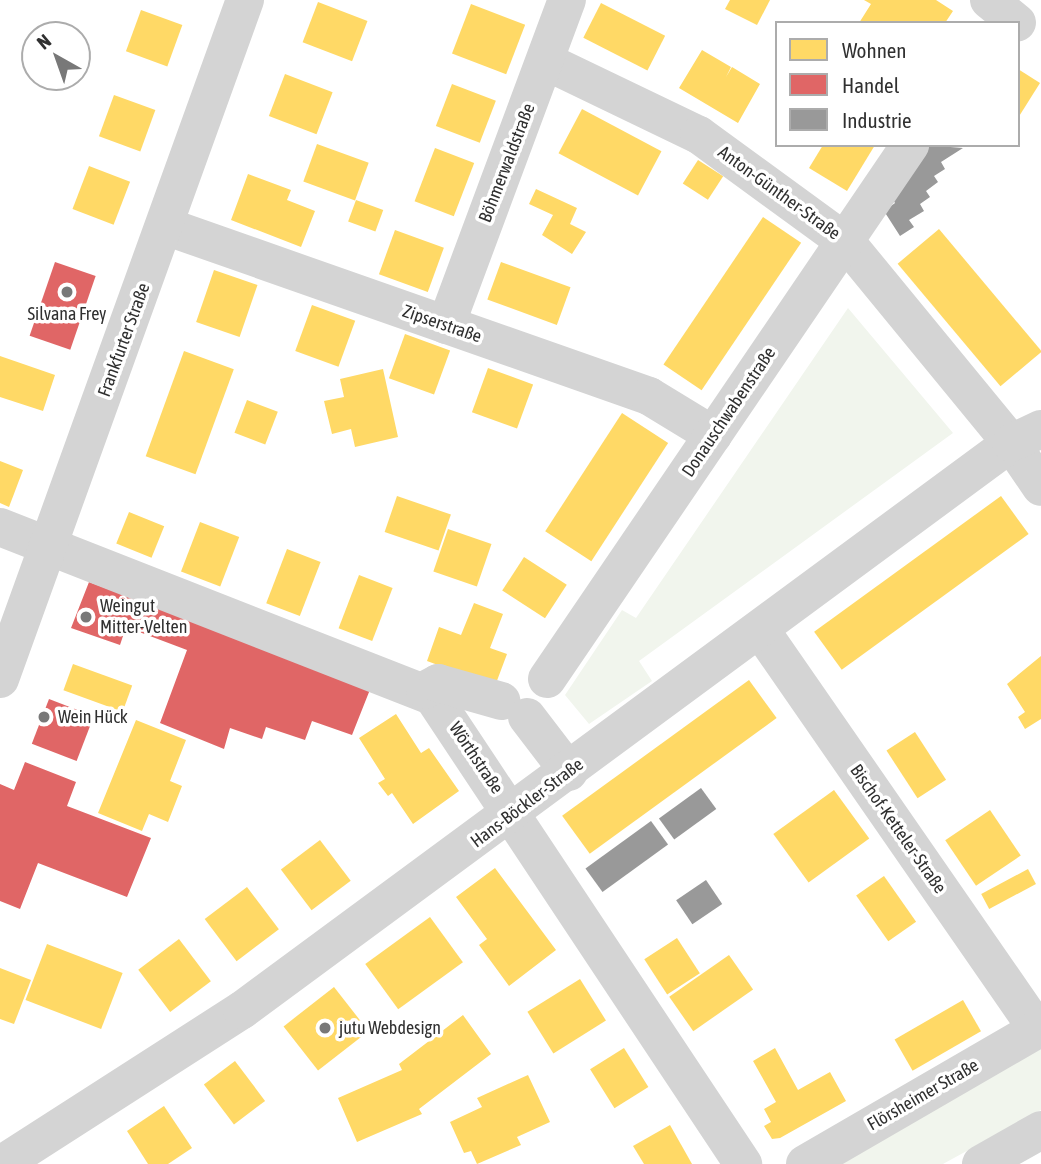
<!DOCTYPE html>
<meta charset="utf-8">
<style>
body{margin:0}
#map{position:relative;width:1041px;height:1164px;overflow:hidden;background:#fff;font-family:"Asap Condensed",sans-serif}
div>[style]{position:absolute}
.green>*{inset:0;background:#f1f5ed}
.homes>*{inset:0;background:#ffd966;transform-origin:0 0}
.shops>*{inset:0;background:#e06666;transform-origin:0 0}
.industry>*{inset:0;background:#999;transform-origin:0 0}
.minor>*{height:38px;margin:-19px;padding:0 19px;transform-origin:19px;border-radius:19px;background:#d4d4d4}
.dots>*{width:19px;height:19px;translate:-50% -50%;box-sizing:border-box;border:4px solid #fff;border-radius:50%}
span{translate:-50% -50%;white-space:nowrap;text-align:center;line-height:1.15;-webkit-text-stroke:7px #fff;paint-order:stroke}
.street-label{font-size:18px;color:#303030}
.poi-label{font-size:18px;color:#303030}
.left{translate:0 -50%;text-align:left}
.legend{position:absolute;left:775px;top:21px;width:245px;height:126px;box-sizing:border-box;background:#fff;border:2px solid #acacac;margin:0;padding:9px 12px;list-style:none;font-size:21px;color:#303030}
.legend li{display:flex;align-items:center;gap:14px;height:35px}
.legend b{width:35px;border:2px solid #acacac}
.north{position:absolute;left:21px;top:21px;width:70px;height:70px;box-sizing:border-box;background:#fff;border:2px solid #acacac;border-radius:50%;rotate:320deg;font-size:19px;font-weight:700;line-height:28px;text-align:center;color:#303030}
.north::after{content:'';display:block;margin:auto;width:24px;height:32px;background:#787878;clip-path:polygon(50% 0,100% 100%,50% 72%,0 100%)}
</style>
<div id="map">
<div class="green">
<div style="clip-path:polygon(848px 308px,953px 433px,639px 661px,652px 681px,589px 724px,565px 695px,622px 610px,636px 618px)"></div>
<div style="clip-path:polygon(1041px 1043px,1041px 1110px,943px 1164px,824px 1164px)"></div>
</div>
<div class="homes">
<div style="clip-path:polygon(730px 0,770px 0,757px 25px,725px 9px)"></div>
<div style="clip-path:polygon(864px 0,936px 0,953px 11px,945px 23px,859px 23px,871px 4px)"></div>
<div style="left:318px;top:2px;width:53px;height:43px;rotate:21deg"></div>
<div style="left:601px;top:3px;width:72px;height:39px;rotate:27deg"></div>
<div style="left:471px;top:4px;width:58px;height:53px;rotate:21deg"></div>
<div style="left:141px;top:10px;width:44px;height:44px;rotate:20deg"></div>
<div style="clip-path:polygon(702px 50px,731px 67px,726px 77px,732px 67px,760px 84px,738px 123px,679px 88px)"></div>
<div style="clip-path:polygon(1018px 69px,1040px 83px,1018px 118px)"></div>
<div style="left:285px;top:74px;width:51px;height:45px;rotate:21deg"></div>
<div style="left:452px;top:84px;width:47px;height:45px;rotate:21deg"></div>
<div style="left:114px;top:95px;width:44px;height:44px;rotate:20deg"></div>
<div style="left:582px;top:109px;width:90px;height:50px;rotate:28deg"></div>
<div style="left:317px;top:144px;width:55px;height:40px;rotate:20deg"></div>
<div style="clip-path:polygon(823px 145px,875px 145px,847px 191px,809px 168px)"></div>
<div style="left:435px;top:148px;width:42px;height:57px;rotate:21deg"></div>
<div style="left:698px;top:160px;width:30px;height:28px;rotate:33deg"></div>
<div style="left:89px;top:166px;width:44px;height:46px;rotate:21deg"></div>
<div style="clip-path:polygon(248px 174px,291px 190px,287px 200px,315px 211px,301px 247px,231px 220px)"></div>
<div style="clip-path:polygon(536px 189px,577px 208px,570px 224px,586px 232px,572px 254px,542px 235px,553px 215px,529px 204px)"></div>
<div style="left:356px;top:200px;width:29px;height:23px;rotate:20deg"></div>
<div style="left:763px;top:217px;width:46px;height:178px;rotate:34deg"></div>
<div style="left:939px;top:229px;width:160px;height:54px;rotate:50deg"></div>
<div style="left:395px;top:230px;width:52px;height:47px;rotate:20deg"></div>
<div style="left:501px;top:262px;width:74px;height:40px;rotate:20deg"></div>
<div style="left:214px;top:270px;width:46px;height:55px;rotate:19deg"></div>
<div style="left:312px;top:305px;width:46px;height:49px;rotate:20deg"></div>
<div style="left:405px;top:334px;width:48px;height:47px;rotate:20deg"></div>
<div style="left:184px;top:351px;width:53px;height:112px;rotate:20deg"></div>
<div style="clip-path:polygon(0 356px,55px 375px,43px 411px,0 397px)"></div>
<div style="left:488px;top:368px;width:48px;height:47px;rotate:20deg"></div>
<div style="clip-path:polygon(383px 369px,398px 437px,355px 447px,351px 429px,332px 434px,324px 401px,344px 397px,340px 379px)"></div>
<div style="left:247px;top:400px;width:33px;height:35px;rotate:21deg"></div>
<div style="left:622px;top:413px;width:55px;height:141px;rotate:33deg"></div>
<div style="clip-path:polygon(0 461px,23px 470px,9px 507px,0 503px)"></div>
<div style="left:397px;top:496px;width:57px;height:38px;rotate:19deg"></div>
<div style="left:1001px;top:496px;width:47px;height:231px;rotate:54deg"></div>
<div style="left:129px;top:512px;width:38px;height:34px;rotate:22deg"></div>
<div style="left:200px;top:522px;width:42px;height:53px;rotate:21deg"></div>
<div style="left:448px;top:529px;width:46px;height:45px;rotate:19deg"></div>
<div style="left:287px;top:549px;width:36px;height:58px;rotate:21deg"></div>
<div style="left:524px;top:557px;width:51px;height:40px;rotate:33deg"></div>
<div style="left:359px;top:575px;width:36px;height:57px;rotate:21deg"></div>
<div style="clip-path:polygon(474px 603px,503px 614px,490px 648px,507px 654px,495px 686px,427px 661px,439px 627px,461px 635px)"></div>
<div style="clip-path:polygon(1041px 656px,1041px 719px,1025px 729px,1018px 717px,1025px 712px,1007px 684px)"></div>
<div style="left:73px;top:664px;width:63px;height:28px;rotate:20deg"></div>
<div style="left:749px;top:680px;width:47px;height:231px;rotate:54deg"></div>
<div style="clip-path:polygon(396px 714px,421px 753px,429px 748px,459px 791px,413px 824px,392px 793px,388px 796px,378px 783px,385px 779px,359px 738px)"></div>
<div style="clip-path:polygon(136px 720px,186px 740px,170px 781px,182px 786px,168px 822px,149px 814px,142px 831px,98px 813px)"></div>
<div style="left:915px;top:732px;width:57px;height:34px;rotate:57deg"></div>
<div style="left:834px;top:790px;width:60px;height:75px;rotate:54deg"></div>
<div style="left:990px;top:810px;width:55px;height:54px;rotate:56deg"></div>
<div style="left:320px;top:840px;width:51px;height:49px;rotate:53deg"></div>
<div style="clip-path:polygon(495px 868px,556px 950px,509px 986px,479px 945px,487px 939px,456px 897px)"></div>
<div style="left:1028px;top:869px;width:17px;height:53px;rotate:62deg"></div>
<div style="left:884px;top:876px;width:56px;height:34px;rotate:55deg"></div>
<div style="left:247px;top:887px;width:53px;height:53px;rotate:53deg"></div>
<div style="left:430px;top:917px;width:56px;height:80px;rotate:54deg"></div>
<div style="left:677px;top:938px;width:42px;height:39px;rotate:57deg"></div>
<div style="left:179px;top:939px;width:53px;height:51px;rotate:53deg"></div>
<div style="left:47px;top:944px;width:81px;height:60px;rotate:21deg"></div>
<div style="left:729px;top:955px;width:42px;height:73px;rotate:55deg"></div>
<div style="clip-path:polygon(0 968px,31px 980px,14px 1024px,0 1019px)"></div>
<div style="left:580px;top:979px;width:49px;height:62px;rotate:58deg"></div>
<div style="left:334px;top:987px;width:56px;height:64px;rotate:52deg"></div>
<div style="left:963px;top:1000px;width:36px;height:79px;rotate:60deg"></div>
<div style="clip-path:polygon(463px 1015px,491px 1054px,419px 1109px,422px 1114px,357px 1142px,338px 1098px,402px 1070px,399px 1064px)"></div>
<div style="left:624px;top:1048px;width:46px;height:40px;rotate:58deg"></div>
<div style="clip-path:polygon(775px 1048px,798px 1090px,830px 1072px,846px 1101px,780px 1138px,772px 1139px,764px 1126px,771px 1122px,764px 1109px,776px 1102px,753px 1061px)"></div>
<div style="left:235px;top:1061px;width:50px;height:39px;rotate:53deg"></div>
<div style="clip-path:polygon(528px 1075px,550px 1122px,517px 1137px,521px 1145px,477px 1164px,471px 1151px,464px 1153px,450px 1122px,482px 1107px,477px 1098px)"></div>
<div style="clip-path:polygon(164px 1106px,192px 1148px,168px 1164px,148px 1164px,127px 1131px)"></div>
<div style="clip-path:polygon(670px 1125px,692px 1164px,644px 1164px,633px 1146px)"></div>
</div>
<div class="shops">
<div style="left:55px;top:262px;width:43px;height:78px;rotate:19deg"></div>
<div style="clip-path:polygon(89px 582px,371px 687px,352px 735px,312px 721px,305px 740px,266px 727px,262px 739px,230px 728px,224px 749px,160px 723px,187px 650px,126px 627px,120px 645px,71px 628px)"></div>
<div style="left:49px;top:699px;width:48px;height:48px;rotate:21deg"></div>
<div style="clip-path:polygon(25px 762px,76px 782px,67px 806px,151px 838px,127px 897px,38px 863px,20px 909px,0 901px,0 784px,14px 790px)"></div>
</div>
<div class="industry">
<div style="clip-path:polygon(925px 145px,963px 148px,941px 162px,945px 169px,934px 176px,938px 182px,926px 191px,930px 197px,920px 204px,924px 211px,909px 220px,914px 227px,900px 236px,884px 211px,895px 203px,891px 197px)"></div>
<div style="left:701px;top:788px;width:26px;height:52px;rotate:54deg"></div>
<div style="left:651px;top:821px;width:29px;height:81px;rotate:54deg"></div>
<div style="left:706px;top:880px;width:29px;height:36px;rotate:56deg"></div>
</div>
<div class="minor">
<div style="left:989px;top:0;width:36px;rotate:39deg"></div>
<div style="left:545px;top:61px;width:171px;rotate:25.7deg"></div>
<div style="left:699px;top:135px;width:182px;rotate:36.1deg"></div>
<div style="left:846px;top:242px;width:260px;rotate:50.6deg"></div>
<div style="left:1011px;top:443px;width:53px;rotate:55.7deg"></div>
<div style="left:165px;top:226px;width:513px;rotate:19.35deg"></div>
<div style="left:649px;top:396px;width:75px;rotate:31.4deg"></div>
<div style="left:446px;top:325px;width:347px;rotate:-69.6deg"></div>
<div style="left:0;top:527px;width:465px;rotate:21.4deg"></div>
<div style="left:433px;top:697px;width:561px;rotate:56.42deg"></div>
<div style="left:760px;top:629px;width:487px;rotate:55.3deg"></div>
<div style="left:0;top:679px;width:722px;rotate:-70.16deg"></div>
<div style="left:547px;top:679px;width:646px;rotate:-55.79deg"></div>
<div style="left:425px;top:690px;width:15px;rotate:-28deg"></div>
<div style="left:438px;top:683px;width:66px;rotate:15.9deg"></div>
<div style="left:527px;top:717px;width:69px;rotate:52.6deg"></div>
<div style="left:2px;top:1164px;width:285px;rotate:-32.7deg"></div>
<div style="left:242px;top:1010px;width:955px;rotate:-36.4deg"></div>
<div style="left:1011px;top:443px;width:33px;rotate:-25deg"></div>
<div style="left:805px;top:1164px;width:273px;rotate:-30.1deg"></div>
<div style="left:981px;top:1164px;width:69px;rotate:-29.5deg"></div>
</div>
<div class="dots">
<div style="left:67px;top:292px;background:#787878"></div>
<div style="left:86px;top:617px;background:#787878"></div>
<div style="left:44px;top:717px;background:#787878"></div>
<div style="left:325px;top:1028px;background:#787878"></div>
</div>
<div class="street-label">
<span style="left:507px;top:163px;rotate:-69deg">Böhmerwaldstraße</span>
<span style="left:779px;top:193px;rotate:36deg">Anton-Günther-Straße</span>
<span style="left:442px;top:324px;rotate:19deg">Zipserstraße</span>
<span style="left:124px;top:340px;rotate:-70deg">Frankfurter Straße</span>
<span style="left:729px;top:412px;rotate:-56deg">Donauschwabenstraße</span>
<span style="left:476px;top:758px;rotate:56deg">Wörthstraße</span>
<span style="left:527px;top:803px;rotate:-37deg">Hans-Böckler-Straße</span>
<span style="left:898px;top:829px;rotate:55deg">Bischof-Ketteler-Straße</span>
<span style="left:923px;top:1095px;rotate:-30deg">Flörsheimer Straße</span>
</div>
<div class="poi-label">
<span style="left:67px;top:314px">Silvana Frey</span>
<span class="left" style="left:100px;top:617px">Weingut<br>Mitter-Velten</span>
<span class="left" style="left:58px;top:717px">Wein Hück</span>
<span class="left" style="left:339px;top:1028px">jutu Webdesign</span>
</div>
<ul class="legend">
<li><b style="height:19px;background:#ffd966"></b>Wohnen</li>
<li><b style="height:19px;background:#e06666"></b>Handel</li>
<li><b style="height:19px;background:#999"></b>Industrie</li>
</ul>
<div class="north">N</div>
</div>
